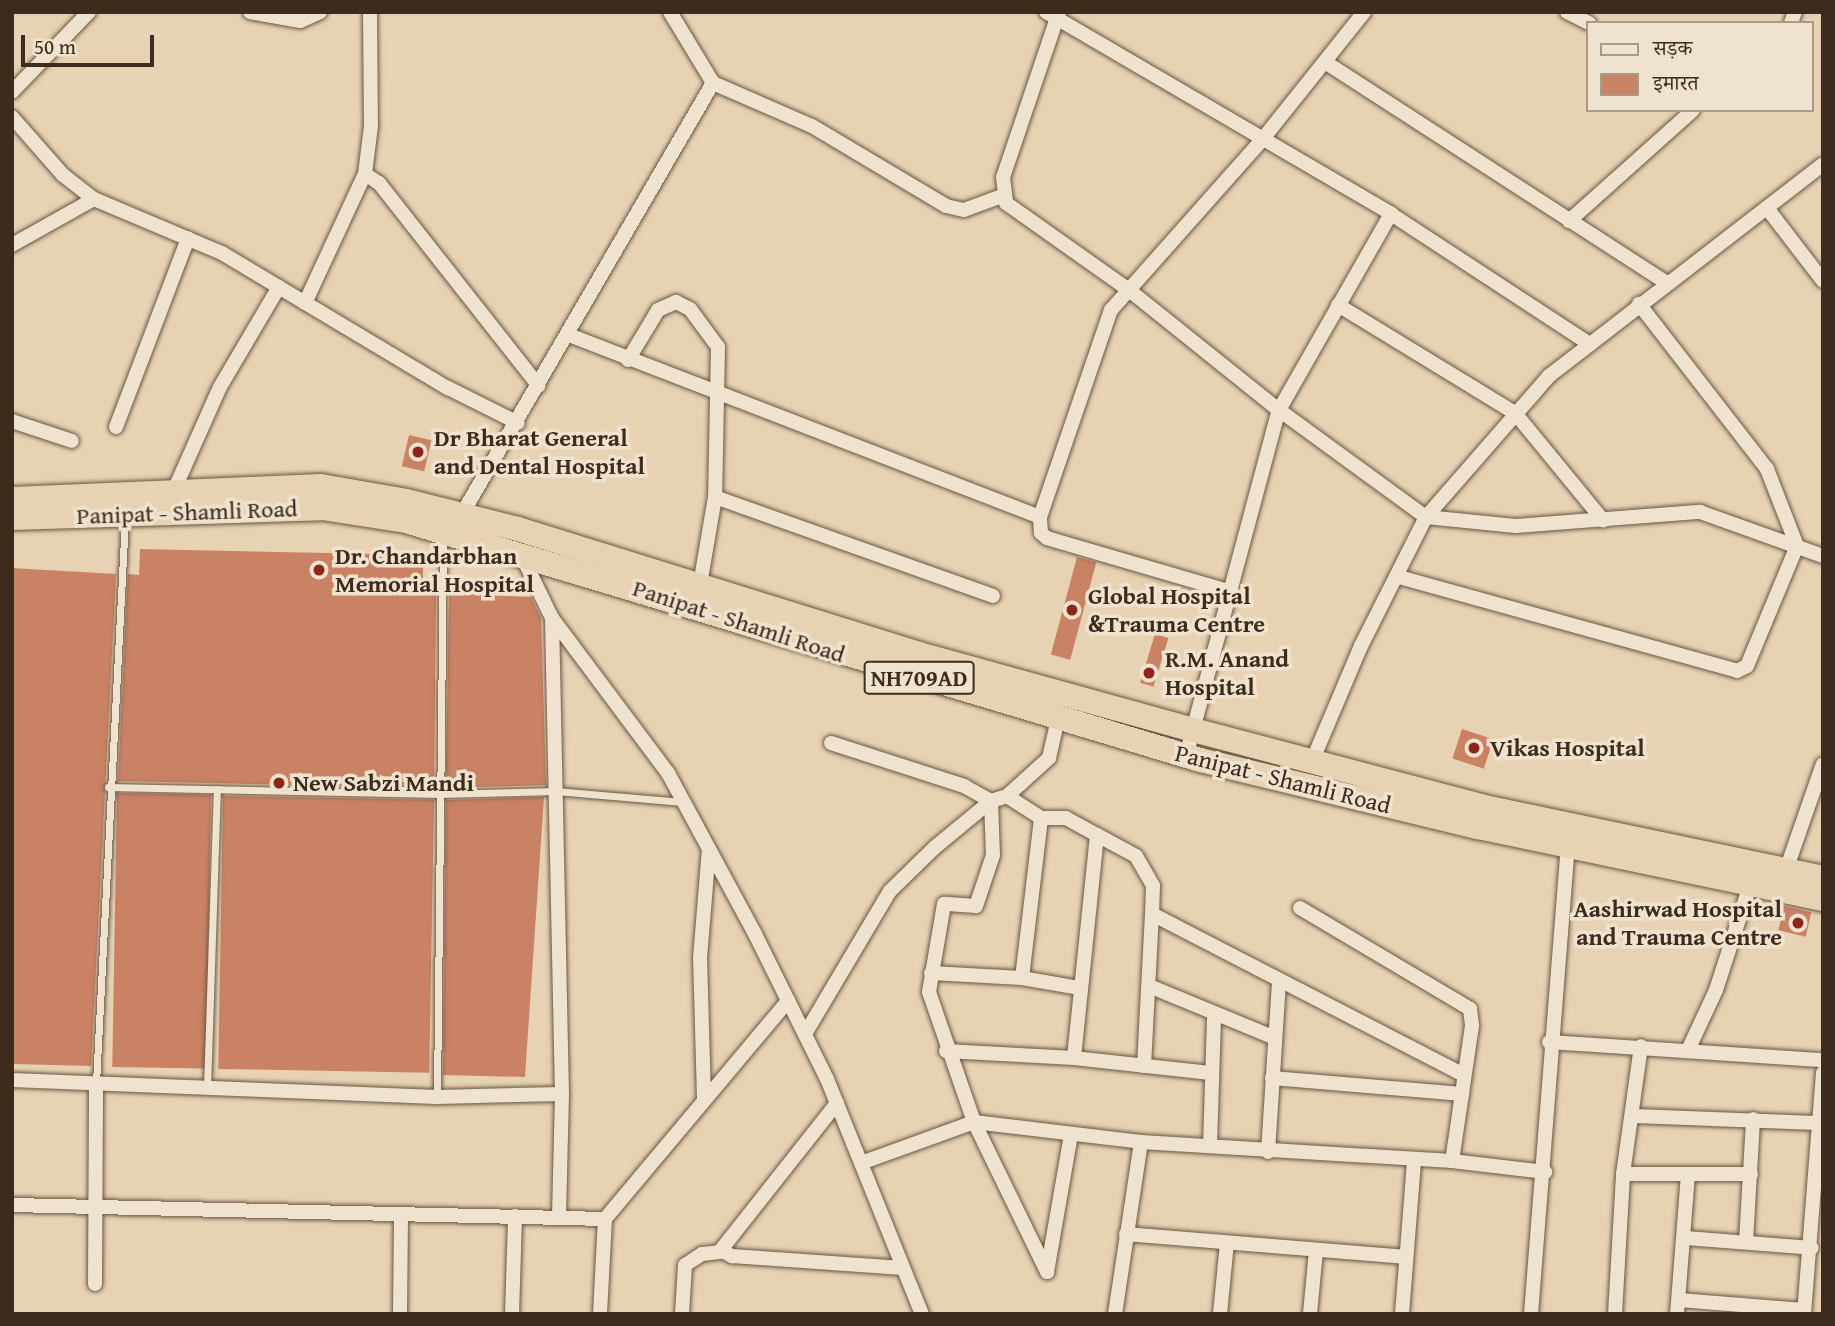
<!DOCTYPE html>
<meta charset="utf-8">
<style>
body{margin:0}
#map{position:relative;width:1835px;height:1326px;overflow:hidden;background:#e7d3b3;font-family:"Gentium Book Plus","Noto Serif Devanagari",serif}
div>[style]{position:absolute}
.building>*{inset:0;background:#ca8265;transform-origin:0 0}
.roads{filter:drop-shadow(0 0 2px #685643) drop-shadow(0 0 2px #685643)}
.lane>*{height:7px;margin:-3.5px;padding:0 3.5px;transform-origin:3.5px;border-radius:3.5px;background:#efe2ce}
.street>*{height:14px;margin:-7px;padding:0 7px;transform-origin:7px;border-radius:7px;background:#efe2ce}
.highway>*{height:24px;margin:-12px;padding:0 12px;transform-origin:12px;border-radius:12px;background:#e7d3b3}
.dots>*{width:19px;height:19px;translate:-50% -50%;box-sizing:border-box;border:4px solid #efe2ce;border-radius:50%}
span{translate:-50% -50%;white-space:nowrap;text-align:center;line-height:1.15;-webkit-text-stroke:7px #efe2ce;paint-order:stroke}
.shield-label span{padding:2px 5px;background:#efe2ce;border:2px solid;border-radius:5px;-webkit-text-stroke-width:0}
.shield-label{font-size:23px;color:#3d2c1e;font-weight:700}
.poi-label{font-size:24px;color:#3d2c1e;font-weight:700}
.left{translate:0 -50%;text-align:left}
.right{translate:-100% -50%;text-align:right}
.street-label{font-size:24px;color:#3d2c1e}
.frame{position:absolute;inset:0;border:14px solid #3d2c1e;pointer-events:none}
.legend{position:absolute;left:1586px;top:21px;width:228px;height:91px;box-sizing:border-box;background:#efe2ce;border:2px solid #a89988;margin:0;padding:9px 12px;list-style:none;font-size:21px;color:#3d2c1e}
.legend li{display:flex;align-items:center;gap:14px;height:35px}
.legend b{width:35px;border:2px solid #a89988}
.scale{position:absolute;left:21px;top:35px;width:133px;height:32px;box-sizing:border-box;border:4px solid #3d2c1e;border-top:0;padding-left:9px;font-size:21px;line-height:24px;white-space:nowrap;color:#3d2c1e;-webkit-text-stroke:5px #efe2ce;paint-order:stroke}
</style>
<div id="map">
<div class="building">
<div style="left:409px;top:435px;width:23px;height:32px;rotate:13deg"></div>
<div style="clip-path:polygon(140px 549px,423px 555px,423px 591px,436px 592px,434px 788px,118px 781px,128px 574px,139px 575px)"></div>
<div style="left:1077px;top:557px;width:20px;height:101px;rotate:15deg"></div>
<div style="clip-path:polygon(12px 568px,116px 574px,91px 1066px,12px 1064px)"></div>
<div style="clip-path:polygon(449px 593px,531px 597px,541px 618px,546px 785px,446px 788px)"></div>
<div style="left:1155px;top:634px;width:14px;height:51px;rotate:17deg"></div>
<div style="left:1462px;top:729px;width:33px;height:31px;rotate:18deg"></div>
<div style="left:117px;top:793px;width:94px;height:274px;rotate:1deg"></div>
<div style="left:223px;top:796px;width:211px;height:273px;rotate:1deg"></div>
<div style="clip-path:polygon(544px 797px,525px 1077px,443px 1075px,446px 800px)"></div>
<div style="left:1784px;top:906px;width:28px;height:25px;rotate:13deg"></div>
</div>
<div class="roads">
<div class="lane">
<div style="left:108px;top:787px;width:332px;rotate:1.2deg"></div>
<div style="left:440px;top:794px;width:116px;rotate:-1.5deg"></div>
<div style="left:556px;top:791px;width:127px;rotate:5deg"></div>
<div style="left:96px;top:1083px;width:566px;rotate:-87.06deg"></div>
<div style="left:207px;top:1088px;width:299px;rotate:-88.1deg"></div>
<div style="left:437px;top:1097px;width:558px;rotate:-89.38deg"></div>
</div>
<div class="street">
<div style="left:250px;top:12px;width:51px;rotate:10.2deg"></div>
<div style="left:300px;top:21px;width:22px;rotate:-24deg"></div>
<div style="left:670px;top:12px;width:83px;rotate:58.8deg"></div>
<div style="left:713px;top:83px;width:108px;rotate:23.5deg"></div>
<div style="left:812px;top:126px;width:156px;rotate:30.8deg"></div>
<div style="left:946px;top:206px;width:18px;rotate:13deg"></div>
<div style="left:964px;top:210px;width:40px;rotate:-20.2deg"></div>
<div style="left:1046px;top:12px;width:400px;rotate:30.3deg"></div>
<div style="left:1391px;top:214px;width:238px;rotate:33.2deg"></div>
<div style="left:1059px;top:12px;width:174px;rotate:108.7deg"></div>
<div style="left:1003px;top:177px;width:26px;rotate:83deg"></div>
<div style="left:1006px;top:203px;width:151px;rotate:35.3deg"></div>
<div style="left:1129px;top:290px;width:192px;rotate:38.7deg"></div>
<div style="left:1279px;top:410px;width:182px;rotate:36.1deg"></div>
<div style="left:1426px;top:517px;width:90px;rotate:5.7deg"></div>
<div style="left:1516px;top:526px;width:185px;rotate:-4.4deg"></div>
<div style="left:1700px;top:512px;width:131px;rotate:19.7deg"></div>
<div style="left:1567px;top:12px;width:25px;rotate:27deg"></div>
<div style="left:1791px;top:23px;width:12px;rotate:-70deg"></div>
<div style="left:1325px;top:62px;width:405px;rotate:32.9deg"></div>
<div style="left:12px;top:92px;width:111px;rotate:-46.1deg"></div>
<div style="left:12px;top:117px;width:77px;rotate:48.7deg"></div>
<div style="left:63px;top:175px;width:39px;rotate:38deg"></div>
<div style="left:94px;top:199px;width:139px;rotate:22.9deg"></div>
<div style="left:222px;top:253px;width:263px;rotate:30.9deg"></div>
<div style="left:448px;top:388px;width:78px;rotate:26.6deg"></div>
<div style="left:365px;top:174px;width:17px;rotate:33deg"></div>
<div style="left:379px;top:183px;width:258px;rotate:51.8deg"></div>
<div style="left:1767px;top:208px;width:92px;rotate:52.5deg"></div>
<div style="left:1569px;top:221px;width:166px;rotate:-41.8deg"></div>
<div style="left:12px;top:245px;width:94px;rotate:-29.3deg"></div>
<div style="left:305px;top:303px;width:142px;rotate:-65.1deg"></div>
<div style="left:365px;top:174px;width:48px;rotate:-82.9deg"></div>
<div style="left:371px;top:126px;width:114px;rotate:-90.5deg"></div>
<div style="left:1338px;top:305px;width:207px;rotate:31.4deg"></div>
<div style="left:1515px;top:413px;width:139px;rotate:50.6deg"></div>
<div style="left:569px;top:335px;width:505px;rotate:21.13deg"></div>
<div style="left:628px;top:360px;width:58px;rotate:-59deg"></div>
<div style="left:658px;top:310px;width:20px;rotate:-24deg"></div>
<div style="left:676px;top:302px;width:16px;rotate:27deg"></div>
<div style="left:690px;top:309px;width:47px;rotate:53.6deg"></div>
<div style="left:718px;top:347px;width:150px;rotate:91.1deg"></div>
<div style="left:715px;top:497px;width:95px;rotate:99.7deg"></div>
<div style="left:12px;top:421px;width:63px;rotate:18.4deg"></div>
<div style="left:116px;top:427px;width:202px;rotate:-69.1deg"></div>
<div style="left:171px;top:497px;width:120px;rotate:-66deg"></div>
<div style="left:220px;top:387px;width:116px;rotate:-59.5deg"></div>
<div style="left:715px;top:497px;width:295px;rotate:19.6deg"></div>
<div style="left:462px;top:514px;width:499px;rotate:-59.8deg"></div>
<div style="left:521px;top:554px;width:71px;rotate:64.2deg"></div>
<div style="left:552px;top:618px;width:194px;rotate:53.2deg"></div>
<div style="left:668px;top:773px;width:181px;rotate:61.6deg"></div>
<div style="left:754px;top:932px;width:164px;rotate:63.6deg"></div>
<div style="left:827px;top:1079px;width:253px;rotate:68deg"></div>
<div style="left:1399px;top:577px;width:351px;rotate:15.5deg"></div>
<div style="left:1737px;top:671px;width:11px;rotate:-27deg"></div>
<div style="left:1747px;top:666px;width:130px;rotate:-67.4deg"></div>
<div style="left:1797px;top:546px;width:83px;rotate:-111.3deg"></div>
<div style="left:1767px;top:469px;width:209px;rotate:-127.8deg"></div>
<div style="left:1228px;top:591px;width:189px;rotate:-163.7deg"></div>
<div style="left:1047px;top:538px;width:8px;rotate:-140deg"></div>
<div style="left:1041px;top:533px;width:16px;rotate:-94deg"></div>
<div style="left:1040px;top:517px;width:219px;rotate:-71.1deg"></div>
<div style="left:1111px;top:310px;width:227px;rotate:-48.4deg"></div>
<div style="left:1262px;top:140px;width:164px;rotate:-51.4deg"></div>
<div style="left:552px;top:618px;width:476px;rotate:88.8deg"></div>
<div style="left:562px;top:1094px;width:124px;rotate:91.4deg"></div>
<div style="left:831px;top:743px;width:140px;rotate:17.9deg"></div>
<div style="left:964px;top:786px;width:31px;rotate:29deg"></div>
<div style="left:991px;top:801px;width:54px;rotate:87.9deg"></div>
<div style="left:993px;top:855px;width:54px;rotate:108.4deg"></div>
<div style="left:976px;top:906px;width:32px;rotate:-176deg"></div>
<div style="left:944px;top:904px;width:89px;rotate:99.7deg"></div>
<div style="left:929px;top:992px;width:138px;rotate:70.9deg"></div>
<div style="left:974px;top:1122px;width:167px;rotate:64deg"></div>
<div style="left:1047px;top:1272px;width:140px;rotate:-80.1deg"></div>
<div style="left:1186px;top:756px;width:358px;rotate:-75deg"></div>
<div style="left:1279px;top:410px;width:226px;rotate:-60.3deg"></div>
<div style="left:1313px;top:759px;width:123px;rotate:-67deg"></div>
<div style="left:1361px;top:646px;width:144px;rotate:-63.3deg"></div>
<div style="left:1426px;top:517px;width:187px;rotate:-48.9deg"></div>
<div style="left:1549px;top:376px;width:346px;rotate:-37.7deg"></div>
<div style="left:1007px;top:796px;width:40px;rotate:32.9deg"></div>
<div style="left:1041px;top:818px;width:25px"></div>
<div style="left:1066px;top:818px;width:35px;rotate:29deg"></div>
<div style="left:1097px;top:835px;width:224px;rotate:95.9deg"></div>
<div style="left:1097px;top:835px;width:44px;rotate:28.3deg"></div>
<div style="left:1136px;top:856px;width:34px;rotate:60deg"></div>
<div style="left:1153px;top:886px;width:28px;rotate:92deg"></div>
<div style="left:1786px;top:870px;width:112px;rotate:-70.8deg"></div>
<div style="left:1300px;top:908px;width:198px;rotate:30.7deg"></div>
<div style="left:1470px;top:1009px;width:17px;rotate:83deg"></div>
<div style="left:1472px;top:1026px;width:136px;rotate:98.4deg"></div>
<div style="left:931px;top:973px;width:91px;rotate:3.1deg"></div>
<div style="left:1022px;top:978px;width:59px;rotate:9.8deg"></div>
<div style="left:1022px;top:978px;width:161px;rotate:-83.2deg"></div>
<div style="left:1149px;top:986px;width:134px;rotate:22.4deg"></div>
<div style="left:805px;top:1034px;width:166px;rotate:-59.3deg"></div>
<div style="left:890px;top:891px;width:62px;rotate:-44.3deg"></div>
<div style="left:934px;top:848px;width:74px;rotate:-39.5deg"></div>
<div style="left:991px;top:801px;width:17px;rotate:-17deg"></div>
<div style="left:1007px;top:796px;width:57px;rotate:-42.1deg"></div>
<div style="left:1049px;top:758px;width:40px;rotate:-77deg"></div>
<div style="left:1549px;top:1042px;width:275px;rotate:3.8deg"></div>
<div style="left:1689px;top:1048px;width:64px;rotate:-65deg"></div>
<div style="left:1716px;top:990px;width:117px;rotate:-72deg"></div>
<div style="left:946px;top:1051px;width:128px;rotate:3.1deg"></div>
<div style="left:1074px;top:1058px;width:137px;rotate:6.3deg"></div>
<div style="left:1144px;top:1066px;width:152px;rotate:-87deg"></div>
<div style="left:1152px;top:914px;width:351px;rotate:27.3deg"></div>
<div style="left:1272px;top:1078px;width:191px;rotate:4.8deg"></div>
<div style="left:12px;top:1080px;width:425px;rotate:2.3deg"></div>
<div style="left:437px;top:1097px;width:125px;rotate:-1.4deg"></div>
<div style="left:704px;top:1099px;width:141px;rotate:-91.6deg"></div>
<div style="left:700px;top:958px;width:109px;rotate:-85.3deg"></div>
<div style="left:837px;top:1103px;width:187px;rotate:128.3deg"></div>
<div style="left:721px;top:1250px;width:13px;rotate:29deg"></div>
<div style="left:732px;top:1256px;width:171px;rotate:4deg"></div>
<div style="left:1635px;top:1116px;width:181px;rotate:2.2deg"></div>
<div style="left:1210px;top:1146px;width:130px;rotate:-88.2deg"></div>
<div style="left:1268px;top:1152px;width:172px;rotate:-86.3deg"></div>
<div style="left:861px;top:1163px;width:120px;rotate:-19.9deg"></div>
<div style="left:974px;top:1122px;width:168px;rotate:6.8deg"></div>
<div style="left:1141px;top:1142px;width:312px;rotate:3.5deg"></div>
<div style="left:1452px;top:1161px;width:94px;rotate:6.7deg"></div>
<div style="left:1623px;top:1174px;width:128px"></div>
<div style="left:12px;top:1205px;width:593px;rotate:1.35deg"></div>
<div style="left:605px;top:1219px;width:285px;rotate:-50deg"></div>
<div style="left:1126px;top:1234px;width:281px;rotate:4.7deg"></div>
<div style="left:1686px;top:1238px;width:126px;rotate:4.5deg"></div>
<div style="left:1746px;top:1242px;width:123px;rotate:-86.7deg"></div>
<div style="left:95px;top:1284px;width:200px;rotate:-89.7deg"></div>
<div style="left:1679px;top:1300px;width:125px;rotate:4.6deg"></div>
<div style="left:400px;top:1314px;width:98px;rotate:-89.4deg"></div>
<div style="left:512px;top:1314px;width:98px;rotate:-88.2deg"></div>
<div style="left:600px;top:1314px;width:95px;rotate:-87deg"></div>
<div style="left:682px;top:1314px;width:49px;rotate:-86.5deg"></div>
<div style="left:685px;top:1265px;width:20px;rotate:-33deg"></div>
<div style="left:702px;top:1254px;width:20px;rotate:-6deg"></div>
<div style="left:1115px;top:1314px;width:174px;rotate:-81.4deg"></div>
<div style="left:1220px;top:1314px;width:71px;rotate:-84.4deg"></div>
<div style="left:1310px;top:1314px;width:63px;rotate:-84.6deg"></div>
<div style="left:1402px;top:1314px;width:153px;rotate:-85.5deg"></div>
<div style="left:1531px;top:1314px;width:474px;rotate:-85.5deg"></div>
<div style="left:1615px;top:1314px;width:140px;rotate:-86.7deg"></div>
<div style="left:1623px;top:1174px;width:129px;rotate:-82deg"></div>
<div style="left:1677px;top:1314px;width:140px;rotate:-85.5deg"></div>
<div style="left:1804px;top:1314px;width:242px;rotate:-85.5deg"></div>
</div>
<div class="highway">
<div style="left:12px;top:499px;width:309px;rotate:-2.4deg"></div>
<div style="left:321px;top:486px;width:86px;rotate:10deg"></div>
<div style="left:406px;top:501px;width:115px;rotate:14deg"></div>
<div style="left:518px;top:529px;width:431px;rotate:17.3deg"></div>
<div style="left:930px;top:657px;width:273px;rotate:15.5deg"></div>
<div style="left:1193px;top:730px;width:301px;rotate:14.8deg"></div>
<div style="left:1484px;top:807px;width:346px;rotate:11.8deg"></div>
<div style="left:12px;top:518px;width:310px;rotate:-1.8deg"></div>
<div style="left:322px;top:508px;width:85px;rotate:8.8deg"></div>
<div style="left:406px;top:521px;width:829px;rotate:16.75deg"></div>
<div style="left:1200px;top:760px;width:286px;rotate:13.6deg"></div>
<div style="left:1478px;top:827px;width:352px;rotate:11.8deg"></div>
</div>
</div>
<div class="dots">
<div style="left:418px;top:452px;background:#8f2418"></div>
<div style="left:319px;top:570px;background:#8f2418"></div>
<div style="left:1072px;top:610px;background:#8f2418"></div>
<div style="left:1149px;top:673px;background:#8f2418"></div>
<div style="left:1474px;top:748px;background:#8f2418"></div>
<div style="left:279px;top:783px;background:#8f2418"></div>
<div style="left:1798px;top:923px;background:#8f2418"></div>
</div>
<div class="shield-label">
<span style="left:919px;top:678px">NH709AD</span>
</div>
<div class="poi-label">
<span class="left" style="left:434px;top:452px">Dr Bharat General<br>and Dental Hospital</span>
<span class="left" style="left:335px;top:570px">Dr. Chandarbhan<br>Memorial Hospital</span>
<span class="left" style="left:1088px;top:610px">Global Hospital<br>&amp;Trauma Centre</span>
<span class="left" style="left:1165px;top:673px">R.M. Anand<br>Hospital</span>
<span class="left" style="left:1490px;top:748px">Vikas Hospital</span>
<span class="left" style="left:293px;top:783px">New Sabzi Mandi</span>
<span class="right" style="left:1782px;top:923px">Aashirwad Hospital<br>and Trauma Centre</span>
</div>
<div class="street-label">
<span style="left:187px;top:512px;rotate:-2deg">Panipat - Shamli Road</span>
<span style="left:739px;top:621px;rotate:18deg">Panipat - Shamli Road</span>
<span style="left:1283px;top:779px;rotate:14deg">Panipat - Shamli Road</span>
</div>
<div class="frame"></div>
<ul class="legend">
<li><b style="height:9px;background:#efe2ce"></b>सड़क</li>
<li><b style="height:19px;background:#ca8265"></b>इमारत</li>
</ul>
<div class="scale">50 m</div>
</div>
